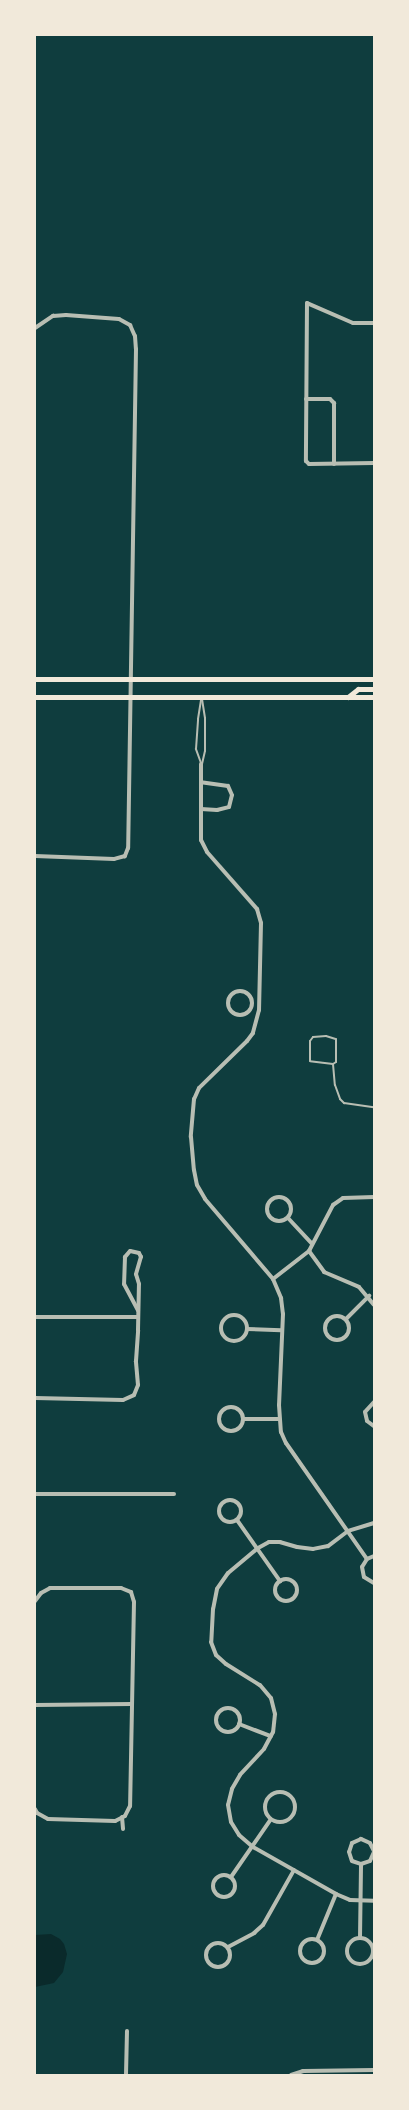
<!DOCTYPE html>
<style>
body{margin:0}
#map{position:relative;width:409px;height:2110px;overflow:hidden;background:#0f3d3e;font-family:Inter,sans-serif}
div>[style]{position:absolute}
.water>*{inset:0;background:#0a2a2b}
.service>*{height:2px;margin:-1px;padding:0 1px;transform-origin:1px;border-radius:1px;background:#b8beb3}
.minor>*{height:4px;margin:-2px;padding:0 2px;transform-origin:2px;border-radius:2px;background:#b8beb3}
.minor>.ring{margin:-2px;padding:0;box-sizing:content-box;background:none;border:4px solid #b8beb3;border-radius:50%}
.secondary>*{height:5px;margin:-2.5px;padding:0 2.5px;transform-origin:2.5px;border-radius:2.5px;background:#f1e9da}
span{translate:-50% -50%;white-space:nowrap;text-align:center;line-height:1.15;-webkit-text-stroke:5px #f1e9da;paint-order:stroke}
.frame{position:absolute;inset:0;border:36px solid #f1e9da;pointer-events:none}
</style>
<div id="map">
<div class="water">
<div style="clip-path:polygon(51px 1934px,60px 1939px,64px 1944px,67px 1954px,63px 1972px,54px 1983px,35px 1987px,35px 1935px)"></div>
</div>
<div class="service">
<div style="left:201px;top:763px;width:15px;rotate:-110deg"></div>
<div style="left:196px;top:749px;width:30px;rotate:-86deg"></div>
<div style="left:198px;top:719px;width:20px;rotate:-81deg"></div>
<div style="left:202px;top:764px;width:13px;rotate:-77deg"></div>
<div style="left:205px;top:751px;width:33px;rotate:-90deg"></div>
<div style="left:205px;top:718px;width:19px;rotate:-99deg"></div>
<div style="left:333px;top:1064px;width:23px;rotate:-173deg"></div>
<div style="left:310px;top:1061px;width:20px;rotate:-90deg"></div>
<div style="left:310px;top:1041px;width:5px;rotate:-53deg"></div>
<div style="left:313px;top:1037px;width:13px;rotate:-4deg"></div>
<div style="left:326px;top:1036px;width:10px;rotate:17deg"></div>
<div style="left:336px;top:1039px;width:23px;rotate:90deg"></div>
<div style="left:336px;top:1062px;width:4px;rotate:146deg"></div>
<div style="left:333px;top:1064px;width:21px;rotate:85deg"></div>
<div style="left:335px;top:1085px;width:15px;rotate:70deg"></div>
<div style="left:340px;top:1099px;width:6px;rotate:45deg"></div>
<div style="left:344px;top:1103px;width:30px;rotate:8deg"></div>
</div>
<div class="minor">
<div style="left:374px;top:323px;width:21px;rotate:180deg"></div>
<div style="left:353px;top:323px;width:50px;rotate:-156.5deg"></div>
<div style="left:307px;top:303px;width:158px;rotate:90.4deg"></div>
<div style="left:306px;top:461px;width:4px;rotate:45deg"></div>
<div style="left:309px;top:464px;width:65px;rotate:-0.9deg"></div>
<div style="left:35px;top:328px;width:22px;rotate:-34deg"></div>
<div style="left:53px;top:316px;width:13px;rotate:-4deg"></div>
<div style="left:66px;top:315px;width:53px;rotate:4.3deg"></div>
<div style="left:119px;top:319px;width:13px;rotate:29deg"></div>
<div style="left:130px;top:325px;width:12px;rotate:66deg"></div>
<div style="left:135px;top:336px;width:13px;rotate:86deg"></div>
<div style="left:136px;top:349px;width:499px;rotate:90.9deg"></div>
<div style="left:128px;top:848px;width:9px;rotate:111deg"></div>
<div style="left:125px;top:856px;width:11px;rotate:165deg"></div>
<div style="left:114px;top:859px;width:79px;rotate:-177.8deg"></div>
<div style="left:306px;top:399px;width:24px"></div>
<div style="left:330px;top:399px;width:6px;rotate:45deg"></div>
<div style="left:334px;top:403px;width:61px;rotate:90deg"></div>
<div style="left:201px;top:764px;width:76px;rotate:90deg"></div>
<div style="left:201px;top:840px;width:13px;rotate:63deg"></div>
<div style="left:207px;top:852px;width:76px;rotate:48.7deg"></div>
<div style="left:257px;top:909px;width:15px;rotate:74deg"></div>
<div style="left:261px;top:923px;width:87px;rotate:91.3deg"></div>
<div style="left:259px;top:1010px;width:24px;rotate:105deg"></div>
<div style="left:253px;top:1033px;width:10px;rotate:127deg"></div>
<div style="left:247px;top:1041px;width:67px;rotate:135.6deg"></div>
<div style="left:199px;top:1088px;width:12px;rotate:114deg"></div>
<div style="left:194px;top:1099px;width:38px;rotate:95deg"></div>
<div style="left:191px;top:1137px;width:33px;rotate:85deg"></div>
<div style="left:194px;top:1170px;width:15px;rotate:79deg"></div>
<div style="left:197px;top:1185px;width:16px;rotate:60deg"></div>
<div style="left:205px;top:1199px;width:105px;rotate:49.6deg"></div>
<div style="left:273px;top:1279px;width:21px;rotate:67deg"></div>
<div style="left:281px;top:1298px;width:16px;rotate:83deg"></div>
<div style="left:283px;top:1314px;width:91px;rotate:92.5deg"></div>
<div style="left:279px;top:1405px;width:27px;rotate:86deg"></div>
<div style="left:281px;top:1432px;width:12px;rotate:66deg"></div>
<div style="left:286px;top:1443px;width:141px;rotate:55.1deg"></div>
<div style="left:201px;top:809px;width:16px;rotate:4deg"></div>
<div style="left:217px;top:810px;width:12px;rotate:-14deg"></div>
<div style="left:229px;top:807px;width:12px;rotate:-76deg"></div>
<div style="left:232px;top:795px;width:10px;rotate:-114deg"></div>
<div style="left:228px;top:786px;width:27px;rotate:-172deg"></div>
<div class="ring" style="left:228px;top:991px;width:20px;height:20px"></div>
<div class="ring" style="left:267px;top:1197px;width:20px;height:20px"></div>
<div style="left:288px;top:1218px;width:35px;rotate:47deg"></div>
<div style="left:309px;top:1251px;width:26px;rotate:54deg"></div>
<div style="left:324px;top:1272px;width:38px;rotate:23deg"></div>
<div style="left:359px;top:1287px;width:23px;rotate:50deg"></div>
<div style="left:273px;top:1279px;width:46px;rotate:-37.9deg"></div>
<div style="left:309px;top:1251px;width:52px;rotate:-62.4deg"></div>
<div style="left:333px;top:1205px;width:12px;rotate:-35deg"></div>
<div style="left:343px;top:1198px;width:31px;rotate:-2deg"></div>
<div class="ring" style="left:221px;top:1315px;width:22px;height:22px"></div>
<div class="ring" style="left:325px;top:1316px;width:20px;height:20px"></div>
<div style="left:35px;top:1317px;width:103px"></div>
<div style="left:346px;top:1319px;width:33px;rotate:-45deg"></div>
<div style="left:247px;top:1329px;width:34px;rotate:2deg"></div>
<div style="left:35px;top:1398px;width:88px;rotate:1.3deg"></div>
<div style="left:123px;top:1400px;width:12px;rotate:-24deg"></div>
<div style="left:134px;top:1395px;width:11px;rotate:-68deg"></div>
<div style="left:138px;top:1385px;width:24px;rotate:-95deg"></div>
<div style="left:136px;top:1361px;width:31px;rotate:-86deg"></div>
<div style="left:138px;top:1330px;width:46px;rotate:-88.8deg"></div>
<div style="left:139px;top:1284px;width:10px;rotate:-107deg"></div>
<div style="left:136px;top:1274px;width:18px;rotate:-74deg"></div>
<div style="left:141px;top:1257px;width:4px;rotate:-117deg"></div>
<div style="left:139px;top:1253px;width:9px;rotate:-167deg"></div>
<div style="left:130px;top:1251px;width:8px;rotate:130deg"></div>
<div style="left:125px;top:1257px;width:27px;rotate:92deg"></div>
<div style="left:124px;top:1284px;width:30px;rotate:62deg"></div>
<div style="left:374px;top:1402px;width:13px;rotate:132deg"></div>
<div style="left:365px;top:1412px;width:9px;rotate:77deg"></div>
<div style="left:367px;top:1421px;width:9px;rotate:36deg"></div>
<div class="ring" style="left:219px;top:1407px;width:20px;height:20px"></div>
<div style="left:243px;top:1419px;width:36px"></div>
<div style="left:35px;top:1494px;width:139px"></div>
<div class="ring" style="left:219px;top:1500px;width:18px;height:18px"></div>
<div style="left:237px;top:1520px;width:75px;rotate:54.8deg"></div>
<div style="left:374px;top:1523px;width:27px;rotate:163deg"></div>
<div style="left:348px;top:1531px;width:25px;rotate:143deg"></div>
<div style="left:328px;top:1546px;width:15px;rotate:169deg"></div>
<div style="left:313px;top:1549px;width:16px;rotate:-173deg"></div>
<div style="left:297px;top:1547px;width:18px;rotate:-164deg"></div>
<div style="left:280px;top:1542px;width:11px;rotate:180deg"></div>
<div style="left:269px;top:1542px;width:13px;rotate:151deg"></div>
<div style="left:258px;top:1548px;width:39px;rotate:140deg"></div>
<div style="left:228px;top:1573px;width:19px;rotate:125deg"></div>
<div style="left:217px;top:1589px;width:20px;rotate:101deg"></div>
<div style="left:213px;top:1609px;width:33px;rotate:93deg"></div>
<div style="left:211px;top:1642px;width:14px;rotate:69deg"></div>
<div style="left:216px;top:1655px;width:13px;rotate:42deg"></div>
<div style="left:226px;top:1664px;width:40px;rotate:32deg"></div>
<div style="left:260px;top:1685px;width:17px;rotate:50deg"></div>
<div style="left:271px;top:1698px;width:16px;rotate:76deg"></div>
<div style="left:275px;top:1714px;width:18px;rotate:96deg"></div>
<div style="left:273px;top:1732px;width:19px;rotate:118deg"></div>
<div style="left:264px;top:1749px;width:35px;rotate:133deg"></div>
<div style="left:240px;top:1775px;width:16px;rotate:120deg"></div>
<div style="left:232px;top:1789px;width:16px;rotate:104deg"></div>
<div style="left:228px;top:1805px;width:17px;rotate:80deg"></div>
<div style="left:231px;top:1822px;width:15px;rotate:58deg"></div>
<div style="left:239px;top:1835px;width:18px;rotate:41deg"></div>
<div style="left:253px;top:1847px;width:95px;rotate:29.5deg"></div>
<div style="left:336px;top:1894px;width:15px;rotate:23deg"></div>
<div style="left:350px;top:1900px;width:24px;rotate:2deg"></div>
<div style="left:374px;top:1556px;width:8px;rotate:157deg"></div>
<div style="left:367px;top:1559px;width:9px;rotate:122deg"></div>
<div style="left:362px;top:1567px;width:10px;rotate:79deg"></div>
<div style="left:364px;top:1577px;width:12px;rotate:31deg"></div>
<div class="ring" style="left:275px;top:1579px;width:18px;height:18px"></div>
<div style="left:35px;top:1601px;width:10px;rotate:-53deg"></div>
<div style="left:41px;top:1593px;width:10px;rotate:-29deg"></div>
<div style="left:50px;top:1588px;width:71px"></div>
<div style="left:121px;top:1588px;width:11px;rotate:22deg"></div>
<div style="left:131px;top:1592px;width:10px;rotate:73deg"></div>
<div style="left:134px;top:1602px;width:204px;rotate:91.1deg"></div>
<div style="left:130px;top:1806px;width:11px;rotate:117deg"></div>
<div style="left:125px;top:1816px;width:11px;rotate:153deg"></div>
<div style="left:115px;top:1821px;width:67px;rotate:-178.3deg"></div>
<div style="left:48px;top:1819px;width:13px;rotate:-151deg"></div>
<div style="left:37px;top:1813px;width:4px;rotate:-117deg"></div>
<div style="left:35px;top:1705px;width:97px;rotate:-0.6deg"></div>
<div class="ring" style="left:216px;top:1708px;width:20px;height:20px"></div>
<div style="left:239px;top:1724px;width:34px;rotate:21deg"></div>
<div class="ring" style="left:265px;top:1792px;width:26px;height:26px"></div>
<div style="left:122px;top:1817px;width:12px;rotate:85deg"></div>
<div style="left:374px;top:1851px;width:9px;rotate:-117deg"></div>
<div style="left:370px;top:1843px;width:10px;rotate:-156deg"></div>
<div style="left:361px;top:1839px;width:10px;rotate:156deg"></div>
<div style="left:352px;top:1843px;width:9px;rotate:108deg"></div>
<div style="left:349px;top:1852px;width:9px;rotate:72deg"></div>
<div style="left:352px;top:1861px;width:9px;rotate:18deg"></div>
<div style="left:361px;top:1864px;width:9px;rotate:-18deg"></div>
<div style="left:370px;top:1861px;width:10px;rotate:-66deg"></div>
<div class="ring" style="left:213px;top:1875px;width:18px;height:18px"></div>
<div style="left:231px;top:1877px;width:70px;rotate:-55.4deg"></div>
<div style="left:360px;top:1938px;width:74px;rotate:-89.2deg"></div>
<div class="ring" style="left:347px;top:1938px;width:22px;height:22px"></div>
<div class="ring" style="left:300px;top:1939px;width:20px;height:20px"></div>
<div style="left:317px;top:1940px;width:50px;rotate:-67.6deg"></div>
<div class="ring" style="left:206px;top:1943px;width:20px;height:20px"></div>
<div style="left:228px;top:1947px;width:30px;rotate:-28deg"></div>
<div style="left:254px;top:1933px;width:12px;rotate:-42deg"></div>
<div style="left:263px;top:1925px;width:63px;rotate:-60.6deg"></div>
<div style="left:126px;top:2075px;width:44px;rotate:-88.7deg"></div>
<div style="left:291px;top:2075px;width:13px;rotate:-18deg"></div>
<div style="left:303px;top:2071px;width:71px;rotate:-0.8deg"></div>
</div>
<div class="secondary">
<div style="left:35px;top:679px;width:339px"></div>
<div style="left:35px;top:697px;width:339px"></div>
<div style="left:348px;top:697px;width:13px;rotate:-39deg"></div>
<div style="left:358px;top:689px;width:16px"></div>
</div>
<div class="frame"></div>
</div>
